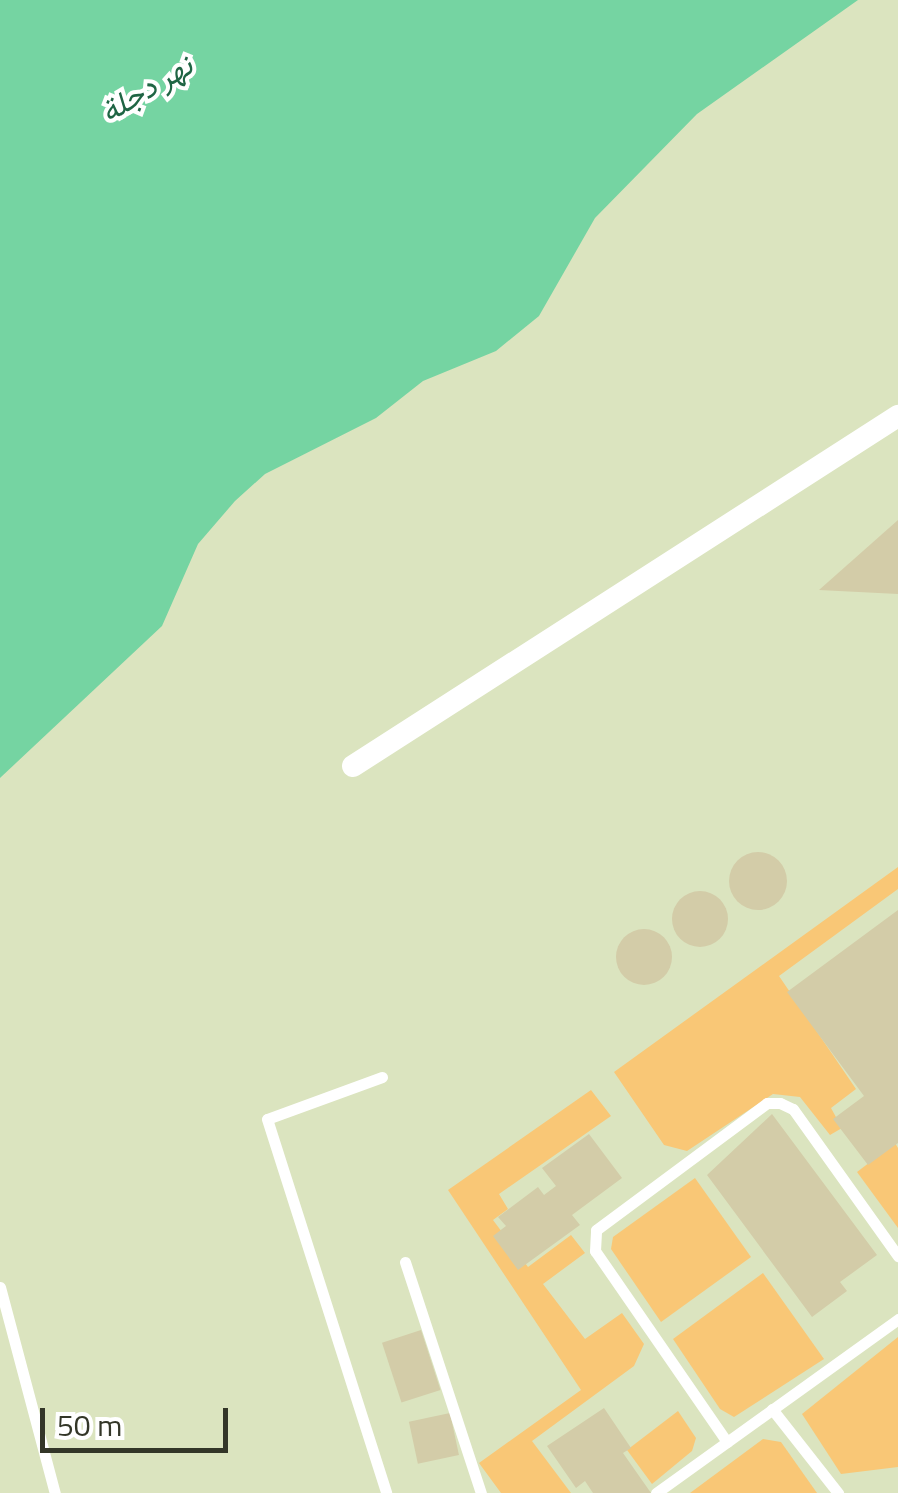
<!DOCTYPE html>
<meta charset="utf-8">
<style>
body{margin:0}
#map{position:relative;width:898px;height:1493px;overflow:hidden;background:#dbe4bf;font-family:"Titillium Web",Vazirmatn,sans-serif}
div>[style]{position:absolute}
.green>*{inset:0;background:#f9c776}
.water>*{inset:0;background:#75d4a2}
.building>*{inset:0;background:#d3cca8;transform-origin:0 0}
.round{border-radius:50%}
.service>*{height:11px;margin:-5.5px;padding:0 5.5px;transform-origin:5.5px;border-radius:5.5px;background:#fff}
.minor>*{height:22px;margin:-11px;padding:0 11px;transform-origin:11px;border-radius:11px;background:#fff}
span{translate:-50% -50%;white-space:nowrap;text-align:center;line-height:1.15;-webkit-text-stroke:8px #fff;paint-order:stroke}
.water-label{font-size:30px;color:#1f6544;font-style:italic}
.scale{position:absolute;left:40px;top:1408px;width:188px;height:45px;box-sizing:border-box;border:5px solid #333628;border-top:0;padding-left:12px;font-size:30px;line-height:35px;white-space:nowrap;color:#333628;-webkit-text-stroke:8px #fff;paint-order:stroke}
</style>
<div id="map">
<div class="green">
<div style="clip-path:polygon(898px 867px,898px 889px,779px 976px,856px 1089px,831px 1108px,842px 1128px,830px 1135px,800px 1097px,773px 1094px,687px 1151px,664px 1145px,614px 1072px)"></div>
<div style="clip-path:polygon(591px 1090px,611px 1116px,499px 1194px,508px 1209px,493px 1220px,528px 1267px,571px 1235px,585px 1253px,543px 1284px,585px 1339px,622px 1313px,644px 1344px,634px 1366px,532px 1441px,571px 1493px,501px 1493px,479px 1463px,581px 1390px,448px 1190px)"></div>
<div style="clip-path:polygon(895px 1143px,898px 1148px,898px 1228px,857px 1172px)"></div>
<div style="clip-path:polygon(695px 1178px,751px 1257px,661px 1322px,611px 1249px,613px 1237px)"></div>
<div style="clip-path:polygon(763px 1273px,824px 1359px,734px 1417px,720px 1409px,673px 1339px)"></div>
<div style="clip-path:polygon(898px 1337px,898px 1467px,841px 1474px,802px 1414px)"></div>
<div style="clip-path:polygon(678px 1411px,696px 1438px,692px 1451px,652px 1484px,627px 1450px)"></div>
<div style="clip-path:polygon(763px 1439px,781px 1442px,817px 1493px,690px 1493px)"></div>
</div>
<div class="water">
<div style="clip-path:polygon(0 0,858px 0,697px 114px,595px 218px,539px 316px,496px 351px,423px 381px,376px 418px,265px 474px,235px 501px,198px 544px,162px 626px,0 778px)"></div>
</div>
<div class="building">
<div style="clip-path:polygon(898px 520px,898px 594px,819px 590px)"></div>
<div class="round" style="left:729px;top:852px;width:58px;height:58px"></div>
<div class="round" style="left:672px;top:891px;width:56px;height:56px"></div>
<div style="clip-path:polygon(898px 910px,898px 1143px,868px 1165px,833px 1119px,864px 1096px,787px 992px)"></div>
<div class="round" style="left:616px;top:929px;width:56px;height:56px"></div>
<div style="clip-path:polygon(772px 1114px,877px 1255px,840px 1282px,847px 1291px,812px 1317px,707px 1175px)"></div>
<div style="clip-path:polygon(589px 1134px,622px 1178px,572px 1215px,580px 1225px,518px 1270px,493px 1236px,506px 1226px,498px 1217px,538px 1187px,544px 1195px,556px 1186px,542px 1168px)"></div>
<div style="left:421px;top:1330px;width:63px;height:41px;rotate:72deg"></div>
<div style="clip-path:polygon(604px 1408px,631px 1448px,623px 1453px,651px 1493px,593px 1493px,585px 1481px,576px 1488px,547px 1446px)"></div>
<div style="left:450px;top:1413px;width:43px;height:42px;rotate:78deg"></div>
</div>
<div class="service">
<div style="left:382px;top:1077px;width:122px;rotate:159.9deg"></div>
<div style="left:267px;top:1119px;width:392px;rotate:72.3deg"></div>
<div style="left:405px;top:1262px;width:243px;rotate:71.8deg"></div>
<div style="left:0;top:1287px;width:213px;rotate:75.1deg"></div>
<div style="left:772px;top:1409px;width:107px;rotate:51.8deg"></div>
<div style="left:727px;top:1442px;width:232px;rotate:-124.6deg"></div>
<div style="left:595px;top:1251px;width:21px;rotate:-87deg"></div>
<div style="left:596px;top:1230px;width:213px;rotate:-36.6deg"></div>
<div style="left:767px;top:1103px;width:13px"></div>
<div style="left:780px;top:1103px;width:14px;rotate:25deg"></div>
<div style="left:793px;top:1109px;width:181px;rotate:54.5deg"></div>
<div style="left:656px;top:1493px;width:298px;rotate:-35.7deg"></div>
</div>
<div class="minor">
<div style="left:353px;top:766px;width:648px;rotate:-32.71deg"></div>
</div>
<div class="water-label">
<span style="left:146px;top:88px;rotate:-31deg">نهر دجلة</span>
</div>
<div class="scale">50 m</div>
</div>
